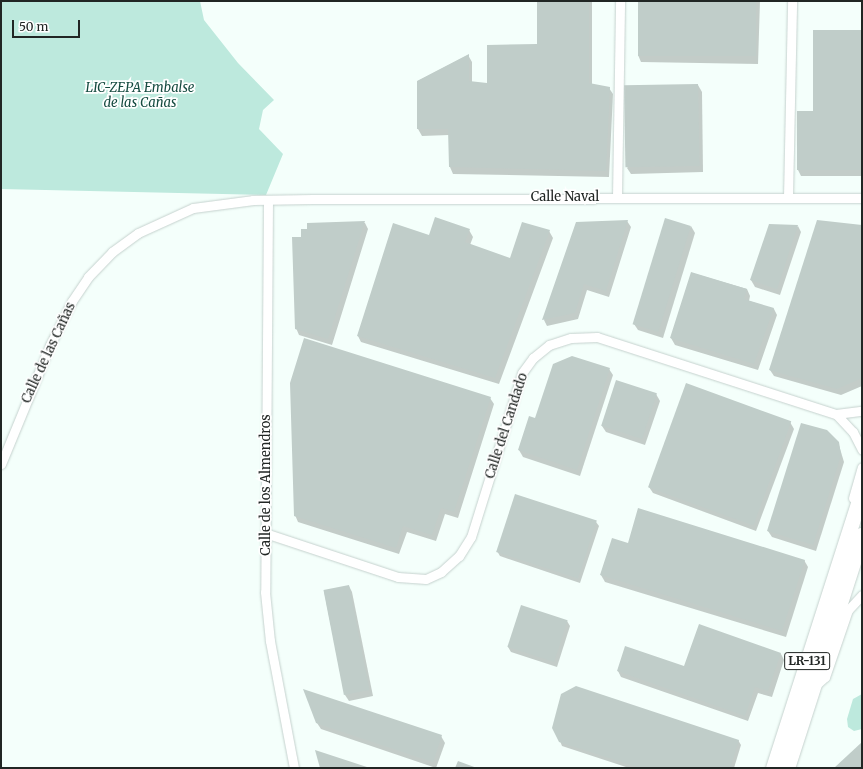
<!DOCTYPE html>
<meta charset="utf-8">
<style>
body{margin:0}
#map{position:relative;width:863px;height:769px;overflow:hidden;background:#f4fffb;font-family:Merriweather,serif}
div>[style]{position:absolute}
.green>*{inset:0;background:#bde9dd}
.shadow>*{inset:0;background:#0003}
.building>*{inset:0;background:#c0cdc9;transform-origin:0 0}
.roads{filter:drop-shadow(0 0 1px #c5d2ce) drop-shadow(0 0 1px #c5d2ce)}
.minor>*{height:9px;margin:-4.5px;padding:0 4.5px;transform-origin:4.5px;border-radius:4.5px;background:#fff}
.primary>*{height:15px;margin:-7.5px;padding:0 7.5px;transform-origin:7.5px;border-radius:7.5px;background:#fff}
span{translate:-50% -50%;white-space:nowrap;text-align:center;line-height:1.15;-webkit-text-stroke:3.5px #fff;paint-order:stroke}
.shield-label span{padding:1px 3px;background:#fff;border:1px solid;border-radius:3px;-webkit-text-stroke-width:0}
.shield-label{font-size:12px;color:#212624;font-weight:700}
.park-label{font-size:13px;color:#154b40;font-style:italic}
.street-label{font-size:13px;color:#212624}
.frame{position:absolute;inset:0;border:2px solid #212624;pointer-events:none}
.scale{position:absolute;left:12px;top:20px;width:68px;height:18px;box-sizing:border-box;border:2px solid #212624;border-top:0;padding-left:5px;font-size:12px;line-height:14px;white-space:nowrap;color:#212624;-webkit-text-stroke:3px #fff;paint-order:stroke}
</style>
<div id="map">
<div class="green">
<div style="clip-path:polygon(1px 1px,200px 1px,204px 20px,238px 63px,274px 100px,263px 110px,259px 129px,283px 154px,266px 195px,1px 189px)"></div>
<div style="clip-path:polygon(862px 694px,862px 729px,854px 731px,848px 727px,847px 719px,853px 699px)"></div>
</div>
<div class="shadow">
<div style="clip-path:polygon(538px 1px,592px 1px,592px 85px,609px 88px,613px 94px,609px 177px,453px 174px,450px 167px,449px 135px,422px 136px,418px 129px,418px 81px,468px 55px,472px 62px,472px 83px,488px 84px,538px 45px)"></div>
<div style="clip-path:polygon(639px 1px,760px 1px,758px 64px,641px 62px,638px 55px)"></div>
<div style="clip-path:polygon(862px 31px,862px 176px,801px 176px,798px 170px,814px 112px)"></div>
<div style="clip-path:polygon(698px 85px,702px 92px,703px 172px,631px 174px,627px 168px)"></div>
<div style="clip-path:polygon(627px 221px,631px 227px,609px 297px,587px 290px,578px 319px,547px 326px,544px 320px,577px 223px)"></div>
<div style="clip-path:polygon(365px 223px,368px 229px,332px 345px,299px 335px,296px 328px,302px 238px,308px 230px,308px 224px)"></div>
<div style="clip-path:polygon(691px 226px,695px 233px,663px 338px,638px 330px,634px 324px)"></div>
<div style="clip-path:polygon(798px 226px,801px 232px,780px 295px,755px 287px,751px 280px)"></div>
<div style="clip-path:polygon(862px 227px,862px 386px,841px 395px,774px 376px,770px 370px)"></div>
<div style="clip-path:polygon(469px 230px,473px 237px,470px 245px,510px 259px,549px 231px,553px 238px,499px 384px,361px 342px,358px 336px)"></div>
<div style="clip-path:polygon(692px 273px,747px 289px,750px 296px,749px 301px,774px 309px,777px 315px,758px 370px,675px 345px,671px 338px)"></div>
<div style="clip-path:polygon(609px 369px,613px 375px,580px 476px,523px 457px,519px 450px,536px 419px)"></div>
<div style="clip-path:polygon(656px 394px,660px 401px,645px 445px,606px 432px,602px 426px)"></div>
<div style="clip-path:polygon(490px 398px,494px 404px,458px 518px,445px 514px,436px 541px,407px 532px,399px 554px,298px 522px,295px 515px)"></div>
<div style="clip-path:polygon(790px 422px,794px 429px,756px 531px,653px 493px,649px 487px)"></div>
<div style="clip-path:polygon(838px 442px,844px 462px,816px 551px,772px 537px,768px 531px)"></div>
<div style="clip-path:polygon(596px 522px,599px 526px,580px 583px,500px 556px,497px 551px)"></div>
<div style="clip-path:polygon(628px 545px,804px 560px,808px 567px,786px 637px,605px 582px,601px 575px)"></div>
<div style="clip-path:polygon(349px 586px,352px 592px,373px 696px,349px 701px,345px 695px,324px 591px)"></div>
<div style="clip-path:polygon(567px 621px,570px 626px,557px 667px,511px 652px,508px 647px)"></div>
<div style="clip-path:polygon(781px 654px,784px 660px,772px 697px,758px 693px,748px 721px,621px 677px,618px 671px,685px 668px)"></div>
<div style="clip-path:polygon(317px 723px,441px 736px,445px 743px,436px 768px,321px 729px)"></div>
<div style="clip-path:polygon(738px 740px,741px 745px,734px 768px,629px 768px,562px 746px,560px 741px)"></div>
</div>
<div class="building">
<div style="clip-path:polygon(537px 1px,589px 1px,589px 83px,610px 87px,606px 171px,449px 167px,448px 129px,417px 129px,417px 81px,469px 54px,469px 81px,487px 83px,487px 45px,537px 44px)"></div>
<div style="left:638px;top:1px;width:118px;height:55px"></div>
<div style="clip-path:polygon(813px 30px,862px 30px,862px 170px,797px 170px,797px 111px,813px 111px)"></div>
<div style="left:698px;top:84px;width:82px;height:74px;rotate:89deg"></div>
<div style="clip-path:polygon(435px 217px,470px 229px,465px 242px,510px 258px,522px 222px,550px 230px,495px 378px,357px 336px,393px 223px,429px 235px)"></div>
<div style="left:665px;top:218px;width:27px;height:111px;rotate:17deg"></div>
<div style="clip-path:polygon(628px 220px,606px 291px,584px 284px,575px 313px,542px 320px,576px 222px)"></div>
<div style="clip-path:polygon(817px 220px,862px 225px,862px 378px,837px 389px,769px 370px)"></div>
<div style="clip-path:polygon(365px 221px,328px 339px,295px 329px,292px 237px,301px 237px,301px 229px,307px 229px,307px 223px)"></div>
<div style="clip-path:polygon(769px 224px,798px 225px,777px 289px,750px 280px)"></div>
<div style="clip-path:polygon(691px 272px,747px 289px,744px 299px,774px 308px,754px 364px,670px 338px)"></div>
<div style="clip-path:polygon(304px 338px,491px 397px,454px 512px,441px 508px,432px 535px,403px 526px,396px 548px,294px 516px,290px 383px)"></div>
<div style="clip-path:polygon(572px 356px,610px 368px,577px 470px,518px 450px,529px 416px,535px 418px,553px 364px)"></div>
<div style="left:616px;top:380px;width:43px;height:48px;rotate:18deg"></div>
<div style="left:686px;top:383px;width:112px;height:111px;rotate:20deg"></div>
<div style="clip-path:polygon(801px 423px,827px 430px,839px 442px,841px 455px,813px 545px,767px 531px)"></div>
<div style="left:515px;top:494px;width:86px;height:61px;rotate:18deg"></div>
<div style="clip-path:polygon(638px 508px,805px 560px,782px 631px,600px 575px,612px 538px,628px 543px)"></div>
<div style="left:349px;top:585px;width:107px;height:26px;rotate:79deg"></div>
<div style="left:521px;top:605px;width:49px;height:44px;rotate:18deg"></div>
<div style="clip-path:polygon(699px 624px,781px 653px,768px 691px,755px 687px,745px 716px,617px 671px,625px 646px,684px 666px)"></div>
<div style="clip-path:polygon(576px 686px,739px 740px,730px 768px,640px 768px,559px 742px,552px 728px,561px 694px)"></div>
<div style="clip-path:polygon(303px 689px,442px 735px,433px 762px,316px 723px)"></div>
<div style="clip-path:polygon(862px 742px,862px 768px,834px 768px)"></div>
<div style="clip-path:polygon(315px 750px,370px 768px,320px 768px)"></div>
<div style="clip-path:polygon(458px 761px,477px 768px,455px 768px)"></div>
</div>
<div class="roads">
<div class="minor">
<div style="left:617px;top:197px;width:196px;rotate:-89.1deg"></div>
<div style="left:788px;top:197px;width:196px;rotate:-88.8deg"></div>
<div style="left:268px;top:200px;width:392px;rotate:90.4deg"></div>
<div style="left:265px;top:592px;width:49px;rotate:84.2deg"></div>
<div style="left:270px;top:641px;width:129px;rotate:79.3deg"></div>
<div style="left:836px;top:414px;width:25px;rotate:47deg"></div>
<div style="left:853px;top:432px;width:20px;rotate:63deg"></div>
<div style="left:1px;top:464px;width:129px;rotate:-67.6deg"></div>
<div style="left:50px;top:345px;width:49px;rotate:-63.4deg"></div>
<div style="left:72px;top:301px;width:29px;rotate:-56deg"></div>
<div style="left:88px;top:277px;width:35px;rotate:-46deg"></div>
<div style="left:112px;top:252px;width:32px;rotate:-36deg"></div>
<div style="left:138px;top:233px;width:60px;rotate:-24.4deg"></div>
<div style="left:193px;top:208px;width:61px;rotate:-7.6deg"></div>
<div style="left:253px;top:200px;width:60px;rotate:-1deg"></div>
<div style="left:313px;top:199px;width:549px;rotate:-0.1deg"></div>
<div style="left:853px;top:498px;width:32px;rotate:-74deg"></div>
<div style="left:265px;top:533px;width:140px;rotate:18.3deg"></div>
<div style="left:398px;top:577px;width:28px;rotate:4deg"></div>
<div style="left:426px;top:579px;width:17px;rotate:-25deg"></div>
<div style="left:441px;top:572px;width:24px;rotate:-42deg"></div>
<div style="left:459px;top:556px;width:22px;rotate:-58deg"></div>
<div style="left:471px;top:537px;width:172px;rotate:-72.7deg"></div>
<div style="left:522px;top:373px;width:19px;rotate:-54deg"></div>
<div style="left:533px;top:358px;width:21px;rotate:-39deg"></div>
<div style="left:549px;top:345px;width:23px;rotate:-18deg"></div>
<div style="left:571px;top:338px;width:26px;rotate:-2deg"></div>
<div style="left:597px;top:337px;width:251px;rotate:17.9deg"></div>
<div style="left:836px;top:414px;width:26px;rotate:-7deg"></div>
<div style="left:816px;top:685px;width:12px;rotate:-42deg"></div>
<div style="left:825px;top:677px;width:71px;rotate:-71.1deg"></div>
<div style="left:848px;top:610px;width:21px;rotate:-47deg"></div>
</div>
<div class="primary">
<div style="left:773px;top:768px;width:291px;rotate:-72.2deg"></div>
<div style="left:787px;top:768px;width:245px;rotate:-72.2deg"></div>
</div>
</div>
<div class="shield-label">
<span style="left:807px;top:661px">LR-131</span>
</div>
<div class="park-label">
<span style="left:140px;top:96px">LIC-ZEPA Embalse<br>de las Cañas</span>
</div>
<div class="street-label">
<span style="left:565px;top:197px">Calle Naval</span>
<span style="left:49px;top:353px;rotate:-65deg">Calle de las Cañas</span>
<span style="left:507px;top:426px;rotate:-72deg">Calle del Candado</span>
<span style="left:266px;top:485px;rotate:-90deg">Calle de los Almendros</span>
</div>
<div class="frame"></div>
<div class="scale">50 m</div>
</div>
